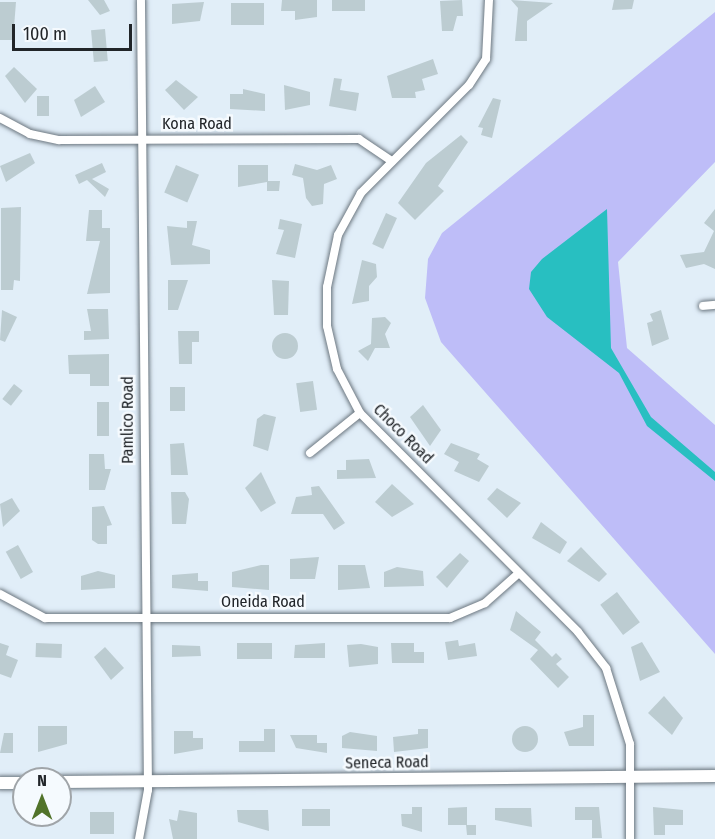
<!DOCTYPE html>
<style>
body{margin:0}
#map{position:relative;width:715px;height:839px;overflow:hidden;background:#e1eef8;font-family:"Fira Sans Condensed",sans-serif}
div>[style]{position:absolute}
.green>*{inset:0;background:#bebdf8}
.water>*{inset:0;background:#28bfc1}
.building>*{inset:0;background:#bcccd1;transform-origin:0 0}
.round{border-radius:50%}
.roads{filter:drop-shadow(0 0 2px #6c7780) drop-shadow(0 0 2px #6c7780)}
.street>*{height:8px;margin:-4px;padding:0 4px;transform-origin:4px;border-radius:4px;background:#fff}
.secondary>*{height:12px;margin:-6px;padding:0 6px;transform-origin:6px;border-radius:6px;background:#fff}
span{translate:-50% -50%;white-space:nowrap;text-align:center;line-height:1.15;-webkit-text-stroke:5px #f5fafe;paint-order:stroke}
.street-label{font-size:16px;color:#212529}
.north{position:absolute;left:12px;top:767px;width:60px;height:60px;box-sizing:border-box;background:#f5fafe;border:2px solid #a0a5a9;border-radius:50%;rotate:0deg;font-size:16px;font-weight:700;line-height:24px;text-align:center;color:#212529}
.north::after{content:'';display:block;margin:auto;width:21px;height:27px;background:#51732a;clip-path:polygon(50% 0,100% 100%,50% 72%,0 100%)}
.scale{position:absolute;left:12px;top:24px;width:120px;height:27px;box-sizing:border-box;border:3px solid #212529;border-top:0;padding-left:8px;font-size:18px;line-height:21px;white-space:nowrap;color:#212529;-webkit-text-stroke:4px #f5fafe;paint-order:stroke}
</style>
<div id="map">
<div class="green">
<div style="clip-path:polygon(715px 12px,715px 162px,618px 262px,627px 348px,715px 425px,715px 654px,441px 342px,425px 298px,428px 259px,442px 233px)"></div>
</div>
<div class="water">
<div style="clip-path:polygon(607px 209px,611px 348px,651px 417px,715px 472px,715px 481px,647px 426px,619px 373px,547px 317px,529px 289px,531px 272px,542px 259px)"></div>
</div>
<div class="building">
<div style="clip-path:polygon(88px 0,104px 0,110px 11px,100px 15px)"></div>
<div style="clip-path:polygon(282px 0,317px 0,317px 17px,295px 20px,295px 11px,281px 11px)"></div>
<div style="left:332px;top:0;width:33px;height:11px"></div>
<div style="clip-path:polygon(462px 0,463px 16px,457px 16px,453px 31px,442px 31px,440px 1px)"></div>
<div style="clip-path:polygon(511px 0,553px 3px,527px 21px,527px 41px,515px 41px,518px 8px)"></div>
<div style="clip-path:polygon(614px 0,634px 0,632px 9px,612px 10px)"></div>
<div style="clip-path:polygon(0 2px,16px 2px,13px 40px,0 40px)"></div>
<div style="clip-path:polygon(204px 2px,200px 21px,172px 24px,172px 4px)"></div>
<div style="left:264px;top:3px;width:22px;height:33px;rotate:90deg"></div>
<div style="left:105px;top:29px;width:32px;height:14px;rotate:85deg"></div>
<div style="clip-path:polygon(433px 59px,438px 74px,422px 79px,425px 90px,415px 92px,416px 98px,392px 98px,387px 76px)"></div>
<div style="clip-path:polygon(14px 67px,37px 89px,25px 103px,5px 76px)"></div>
<div style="clip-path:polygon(334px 78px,342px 79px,340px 90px,359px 93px,356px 111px,329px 106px)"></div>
<div style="clip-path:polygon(176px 80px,198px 97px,184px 110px,165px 90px)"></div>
<div style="clip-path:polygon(284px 85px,310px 92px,310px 105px,285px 110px)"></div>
<div style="clip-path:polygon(95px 86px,105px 102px,81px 117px,74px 100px)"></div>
<div style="clip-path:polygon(243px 89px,265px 94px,265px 111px,230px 109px,230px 94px,243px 94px)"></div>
<div style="left:37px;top:96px;width:12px;height:20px"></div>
<div style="clip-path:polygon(493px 98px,501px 100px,492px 138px,481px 135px,483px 128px,478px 127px)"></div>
<div style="clip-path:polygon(461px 135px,468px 142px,438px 186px,444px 191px,415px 220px,398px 203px,426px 163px)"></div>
<div style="clip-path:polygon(30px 153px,35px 163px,6px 182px,0 166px)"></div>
<div style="clip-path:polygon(102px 163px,106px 172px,92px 179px,109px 189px,105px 197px,87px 180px,79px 184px,75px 175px)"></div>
<div style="clip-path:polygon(295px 164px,317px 170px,331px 165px,337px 179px,324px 184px,323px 204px,312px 206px,306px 198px,303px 178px,292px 175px)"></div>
<div style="left:176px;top:165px;width:25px;height:30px;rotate:23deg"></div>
<div style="clip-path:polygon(238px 165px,268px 165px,268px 181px,280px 181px,279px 191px,267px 191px,267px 182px,238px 187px)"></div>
<div style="clip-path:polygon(21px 207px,20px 281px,14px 280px,13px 290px,1px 290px,1px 208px)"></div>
<div style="clip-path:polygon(715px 209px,715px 269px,704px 264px,686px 268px,680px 255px,704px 252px,714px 231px,704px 223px)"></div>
<div style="clip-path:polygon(89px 210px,102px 210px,102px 228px,110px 228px,110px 293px,87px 294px,100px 241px,86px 241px)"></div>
<div style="left:386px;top:213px;width:12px;height:34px;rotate:24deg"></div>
<div style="clip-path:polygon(280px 219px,302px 224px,295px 258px,276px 254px,284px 230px,278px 229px)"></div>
<div style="clip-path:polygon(187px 221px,197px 221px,192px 245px,210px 250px,210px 264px,171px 265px,167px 226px,187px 228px)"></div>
<div style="clip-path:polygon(362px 260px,376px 264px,377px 277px,369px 286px,369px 301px,352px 304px)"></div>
<div style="clip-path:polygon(168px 280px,188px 280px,178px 310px,168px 310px)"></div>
<div style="clip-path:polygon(272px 280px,289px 281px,288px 315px,274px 315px)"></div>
<div style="clip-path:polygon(87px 309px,108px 309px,109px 339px,84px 340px,84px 331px,91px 331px)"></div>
<div style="clip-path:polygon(2px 310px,17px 317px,5px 342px,0 340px)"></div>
<div style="clip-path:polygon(661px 310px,669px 339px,652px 346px,647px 323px,653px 321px,650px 314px)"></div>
<div style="clip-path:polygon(385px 317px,391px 323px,385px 334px,390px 348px,375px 348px,368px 361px,358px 351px,371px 344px,372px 318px)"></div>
<div style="clip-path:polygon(178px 331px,199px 331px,199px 342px,192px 342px,192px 364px,179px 364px)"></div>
<div class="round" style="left:272px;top:333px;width:26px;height:26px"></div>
<div style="clip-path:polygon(109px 354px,109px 386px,90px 386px,90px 374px,69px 374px,68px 355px)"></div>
<div style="left:313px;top:381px;width:29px;height:17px;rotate:82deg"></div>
<div style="left:14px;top:384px;width:11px;height:19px;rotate:38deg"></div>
<div style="left:170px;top:387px;width:15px;height:24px"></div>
<div style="left:97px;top:402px;width:12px;height:34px"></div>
<div style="clip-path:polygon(423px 405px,441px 430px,430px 446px,410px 417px)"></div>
<div style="clip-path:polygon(264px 414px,276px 417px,268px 451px,253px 446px,257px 419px)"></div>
<div style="clip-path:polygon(184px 443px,188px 475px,171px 475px,170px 444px)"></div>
<div style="clip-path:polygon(451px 443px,480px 454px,477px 459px,489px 466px,479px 482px,454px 471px,459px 462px,444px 454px)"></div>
<div style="clip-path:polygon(89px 454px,104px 454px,105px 469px,111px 469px,105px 490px,89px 490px)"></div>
<div style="clip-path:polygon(369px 459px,376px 478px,337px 479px,337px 470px,346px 470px,346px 460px)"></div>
<div style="clip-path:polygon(261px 472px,276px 503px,261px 512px,245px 488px)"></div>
<div style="clip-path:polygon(392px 484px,414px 504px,392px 517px,375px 502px)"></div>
<div style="clip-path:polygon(319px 486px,345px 523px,334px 530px,323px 514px,291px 514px,296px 497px,312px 495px,311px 487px)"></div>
<div style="clip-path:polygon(497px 488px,521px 503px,507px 518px,487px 499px)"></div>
<div style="clip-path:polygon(171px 492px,185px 492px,189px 499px,186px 524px,172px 524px)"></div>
<div style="clip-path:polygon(12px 498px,20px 511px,3px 527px,0 504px)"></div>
<div style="clip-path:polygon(104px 506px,112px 525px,107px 526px,107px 544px,98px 544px,92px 540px,92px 507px)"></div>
<div style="clip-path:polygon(541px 522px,567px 542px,560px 554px,532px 538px)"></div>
<div style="left:18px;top:545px;width:31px;height:14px;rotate:61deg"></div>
<div style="clip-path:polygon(581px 547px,607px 574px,599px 582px,567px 561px)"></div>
<div style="clip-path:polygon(460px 553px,469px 561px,447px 588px,436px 577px)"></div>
<div style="clip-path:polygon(319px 557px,315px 579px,290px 579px,290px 559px)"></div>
<div style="clip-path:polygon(261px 565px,269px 565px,269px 590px,232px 587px,232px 572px)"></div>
<div style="clip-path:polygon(338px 565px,365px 565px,370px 588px,338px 590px)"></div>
<div style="clip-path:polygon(397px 567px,423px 571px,424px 586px,384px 587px,384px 572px)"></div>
<div style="clip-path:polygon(98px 571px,115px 575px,115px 588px,81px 590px,81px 576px)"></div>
<div style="clip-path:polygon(198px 573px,198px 581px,208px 581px,208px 591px,172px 588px,172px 575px)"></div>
<div style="left:617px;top:592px;width:38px;height:21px;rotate:53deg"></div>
<div style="clip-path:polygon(516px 611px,541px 632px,535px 640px,552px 657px,556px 653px,562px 659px,556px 664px,569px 677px,558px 688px,530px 659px,538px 650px,510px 630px)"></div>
<div style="clip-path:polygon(458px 640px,459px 646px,475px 643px,477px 656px,448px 660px,445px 642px)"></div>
<div style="clip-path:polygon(642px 642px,660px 672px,640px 681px,631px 647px)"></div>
<div style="clip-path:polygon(0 643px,9px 646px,6px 655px,18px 660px,11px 678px,0 674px)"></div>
<div style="left:36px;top:643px;width:26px;height:14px;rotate:2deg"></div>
<div style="left:237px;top:643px;width:35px;height:16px"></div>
<div style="clip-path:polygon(325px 643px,325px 658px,294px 658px,295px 645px)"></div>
<div style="clip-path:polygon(391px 643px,414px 643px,414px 652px,424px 652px,424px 663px,392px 663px)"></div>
<div style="clip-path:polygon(361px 644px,378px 647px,378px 664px,349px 667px,347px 645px)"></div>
<div style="clip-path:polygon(172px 645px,200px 646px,201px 656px,172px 657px)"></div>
<div style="clip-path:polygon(105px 647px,124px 668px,111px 680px,94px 657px)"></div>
<div style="clip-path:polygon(664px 696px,683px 718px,672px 735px,648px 713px)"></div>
<div style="clip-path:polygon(583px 715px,594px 715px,594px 746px,569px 746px,564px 732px,583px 727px)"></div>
<div class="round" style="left:512px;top:726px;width:26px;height:26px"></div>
<div style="clip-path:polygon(38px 726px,67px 726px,67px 744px,38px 752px)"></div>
<div style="clip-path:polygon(264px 729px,275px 729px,275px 752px,239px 752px,239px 741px,264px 741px)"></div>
<div style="clip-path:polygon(418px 729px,428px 729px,428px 748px,394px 752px,393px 737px,418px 734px)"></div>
<div style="clip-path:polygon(174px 731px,193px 731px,193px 738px,203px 738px,203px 749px,174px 754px)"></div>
<div style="clip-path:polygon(350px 732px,377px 736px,377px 751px,342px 748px,342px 736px)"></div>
<div style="clip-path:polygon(4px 733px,13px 733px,13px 753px,0 753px)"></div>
<div style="clip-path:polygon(290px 735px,317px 735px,317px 743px,327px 743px,327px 753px,296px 748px)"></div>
<div style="clip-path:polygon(412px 807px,422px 807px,422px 832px,402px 826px,401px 814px,412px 814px)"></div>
<div style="clip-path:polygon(467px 807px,467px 825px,476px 825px,476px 835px,467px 835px,466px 825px,448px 825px,448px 808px)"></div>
<div style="clip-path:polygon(575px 807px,599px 807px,602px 838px,592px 838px,592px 820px,575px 820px)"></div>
<div style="clip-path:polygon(653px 807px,683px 810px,683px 825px,665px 825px,665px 835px,654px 835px)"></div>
<div style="clip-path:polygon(495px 808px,531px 808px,532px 827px,495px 820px)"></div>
<div style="left:302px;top:809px;width:28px;height:17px"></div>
<div style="clip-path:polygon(179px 810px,197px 813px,197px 839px,173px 839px,169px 819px,177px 821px)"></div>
<div style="clip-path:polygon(237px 810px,268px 810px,269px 831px,238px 822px)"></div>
<div style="left:114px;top:812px;width:22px;height:24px;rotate:90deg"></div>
</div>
<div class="roads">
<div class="street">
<div style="left:489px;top:0;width:59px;rotate:92.9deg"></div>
<div style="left:486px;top:59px;width:31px;rotate:123deg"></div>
<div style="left:469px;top:85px;width:153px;rotate:135deg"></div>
<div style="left:361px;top:193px;width:48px;rotate:118.7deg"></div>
<div style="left:338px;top:235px;width:53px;rotate:101.9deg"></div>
<div style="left:327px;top:287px;width:39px;rotate:90deg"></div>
<div style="left:327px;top:326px;width:44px;rotate:76.9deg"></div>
<div style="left:337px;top:369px;width:50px;rotate:62.4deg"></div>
<div style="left:360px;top:413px;width:309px;rotate:45.1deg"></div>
<div style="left:578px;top:632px;width:46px;rotate:52.1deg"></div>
<div style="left:606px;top:668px;width:80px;rotate:72.5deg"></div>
<div style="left:630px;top:744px;width:95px;rotate:90deg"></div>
<div style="left:0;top:118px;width:34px;rotate:28deg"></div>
<div style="left:30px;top:134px;width:30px;rotate:12deg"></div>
<div style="left:59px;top:140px;width:300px;rotate:-0.2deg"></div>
<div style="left:359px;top:139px;width:40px;rotate:34deg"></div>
<div style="left:703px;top:306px;width:12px;rotate:-5deg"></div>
<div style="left:310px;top:453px;width:64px;rotate:-38.7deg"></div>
<div style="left:0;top:594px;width:51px;rotate:28.1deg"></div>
<div style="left:45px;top:618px;width:405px"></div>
<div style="left:450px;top:618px;width:38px;rotate:-23deg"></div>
<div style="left:485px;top:603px;width:45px;rotate:-41.4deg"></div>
<div style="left:139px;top:839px;width:50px;rotate:-79.6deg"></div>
<div style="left:148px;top:790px;width:790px;rotate:-90.51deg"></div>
</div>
<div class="secondary">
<div style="left:60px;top:782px;width:655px;rotate:-0.52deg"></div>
<div style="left:0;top:783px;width:24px"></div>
</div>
</div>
<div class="street-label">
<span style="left:197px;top:124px">Kona Road</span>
<span style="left:128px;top:420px;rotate:-90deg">Pamlico Road</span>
<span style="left:403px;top:434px;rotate:45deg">Choco Road</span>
<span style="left:263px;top:602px">Oneida Road</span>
<span style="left:387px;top:763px;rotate:-1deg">Seneca Road</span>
</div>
<div class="north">N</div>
<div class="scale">100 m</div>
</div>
